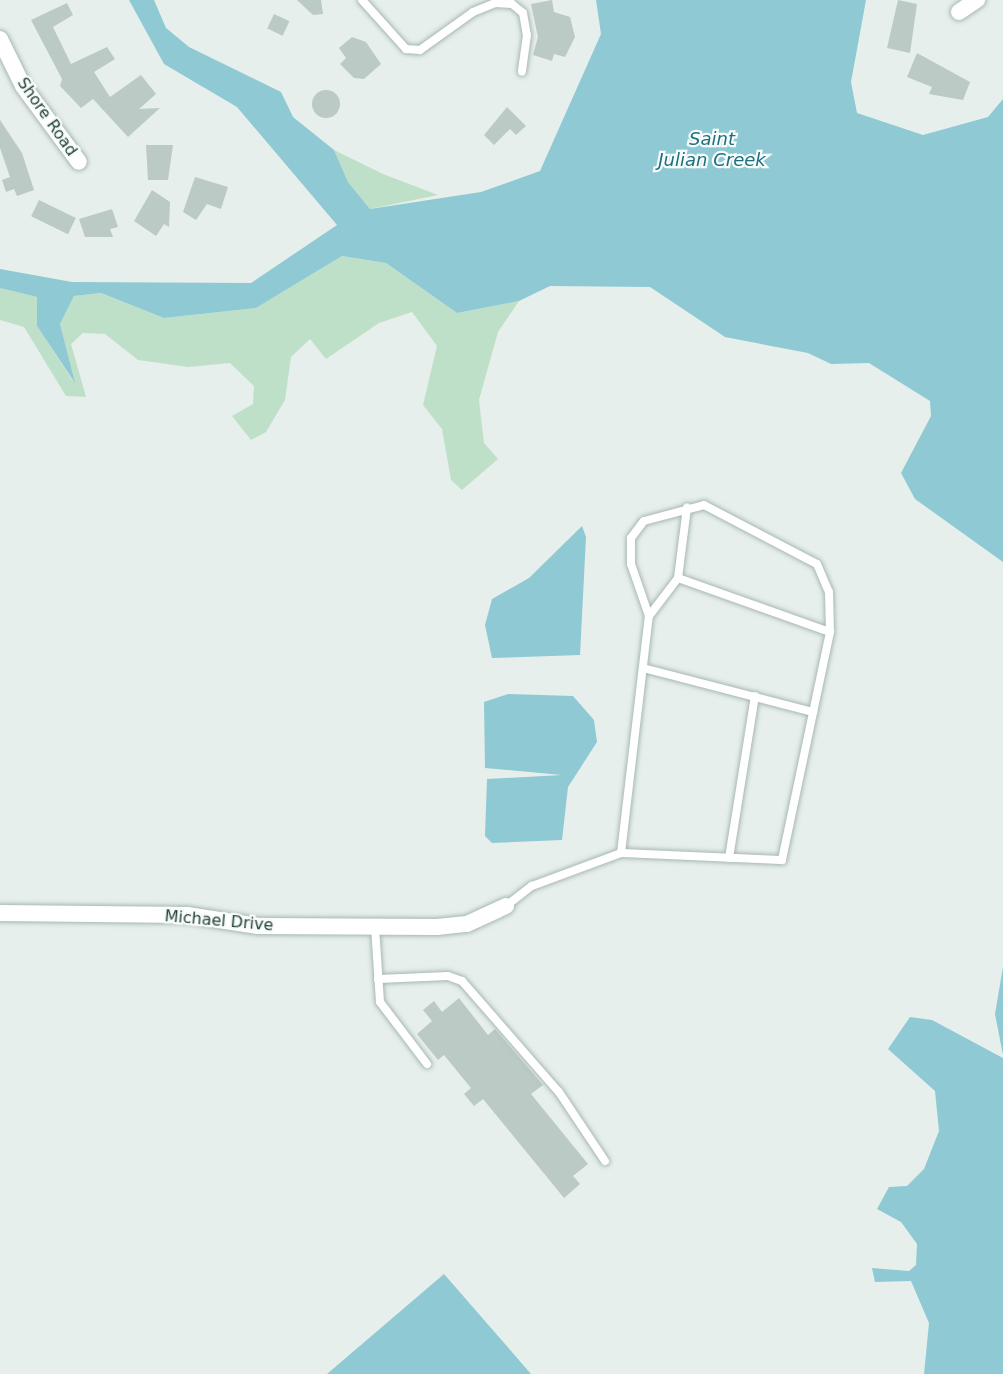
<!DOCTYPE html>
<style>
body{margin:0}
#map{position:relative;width:1003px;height:1374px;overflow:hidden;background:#e6efeb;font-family:"DejaVu Sans",sans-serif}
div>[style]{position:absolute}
.green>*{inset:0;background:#bfe0c8}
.water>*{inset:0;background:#8ec9d4}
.building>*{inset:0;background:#bbcac4;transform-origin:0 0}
.round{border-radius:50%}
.roads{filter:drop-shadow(0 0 2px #a8b8b2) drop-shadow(0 0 2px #a8b8b2)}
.service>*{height:8px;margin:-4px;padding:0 4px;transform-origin:4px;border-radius:4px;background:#fff}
.minor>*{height:16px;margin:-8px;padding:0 8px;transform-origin:8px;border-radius:8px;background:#fff}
span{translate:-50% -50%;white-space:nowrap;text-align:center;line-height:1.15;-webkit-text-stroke:4.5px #f7fbf9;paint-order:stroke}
.street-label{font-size:16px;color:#24423a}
.water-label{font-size:18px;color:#1c6f80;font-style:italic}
</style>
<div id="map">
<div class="green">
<div style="clip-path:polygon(334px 150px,383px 174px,438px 195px,370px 209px,348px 182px)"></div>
<div style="clip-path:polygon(342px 256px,386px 263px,457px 313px,519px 301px,498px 332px,479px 400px,484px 443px,498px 459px,462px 490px,451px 480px,442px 429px,423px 405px,437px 346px,412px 312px,379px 323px,326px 359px,310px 339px,291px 357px,285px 400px,266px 432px,251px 440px,232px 416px,253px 404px,254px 386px,230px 363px,188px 367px,138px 360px,105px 334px,83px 333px,71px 344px,86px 397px,66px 396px,24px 327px,0 320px,0 288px,37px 297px,37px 326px,73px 381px,60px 324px,74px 296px,101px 293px,164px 318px,256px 308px)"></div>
</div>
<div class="water">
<div style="clip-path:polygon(129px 0,154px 0,166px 28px,189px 47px,281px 92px,293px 117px,334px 150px,348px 182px,370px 209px,481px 192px,540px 171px,601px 34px,596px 0,866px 0,851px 82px,857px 113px,923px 135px,988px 117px,1003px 99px,1003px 562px,915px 499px,901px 473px,931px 416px,930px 401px,869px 363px,831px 364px,808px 353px,725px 337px,650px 287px,550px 286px,519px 301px,457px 313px,386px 263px,342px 256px,256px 308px,164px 318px,101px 293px,74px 296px,60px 324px,75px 383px,37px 326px,37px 297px,0 288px,0 269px,72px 282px,251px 283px,337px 225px,237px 107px,164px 64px)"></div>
<div style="clip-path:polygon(582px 526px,586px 537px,580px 655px,492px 658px,485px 625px,492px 599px,529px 578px)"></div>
<div style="clip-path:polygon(508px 694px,573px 696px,594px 720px,597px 742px,568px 787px,562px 840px,492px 843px,485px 836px,487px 779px,562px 775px,485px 768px,484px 702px)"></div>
<div style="clip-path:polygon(1003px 967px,1003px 1055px,995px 1014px)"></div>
<div style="clip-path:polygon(910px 1017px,932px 1020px,1003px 1058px,1003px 1374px,924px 1374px,929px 1323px,911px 1281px,875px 1282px,872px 1268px,909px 1271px,916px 1265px,917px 1244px,901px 1222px,877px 1209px,889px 1187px,907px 1186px,924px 1169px,939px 1131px,935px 1091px,888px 1049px)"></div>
<div style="clip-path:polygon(444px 1274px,531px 1374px,327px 1374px)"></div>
</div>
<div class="building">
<div style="clip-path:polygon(297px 0,321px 0,323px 14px,313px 15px)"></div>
<div style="clip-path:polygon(552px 0,554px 12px,570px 17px,575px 37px,565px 57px,554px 54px,552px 61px,533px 55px,538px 37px,531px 4px)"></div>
<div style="clip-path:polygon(898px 0,917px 4px,910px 53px,887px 48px)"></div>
<div style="clip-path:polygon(67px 3px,73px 15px,53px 27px,71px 64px,107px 47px,115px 59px,94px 72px,110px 97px,141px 75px,156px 94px,139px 109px,160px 108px,128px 137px,93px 99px,81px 108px,60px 86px,62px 79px,31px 20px)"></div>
<div style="left:274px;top:14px;width:17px;height:16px;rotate:25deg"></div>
<div style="clip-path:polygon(352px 37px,366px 42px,381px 64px,364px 79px,354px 78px,340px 64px,346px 58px,339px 48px)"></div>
<div style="clip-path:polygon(917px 53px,970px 82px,963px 100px,929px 94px,932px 87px,907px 77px)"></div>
<div class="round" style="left:312px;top:90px;width:28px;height:28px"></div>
<div style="clip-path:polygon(507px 107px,526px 126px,516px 135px,510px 129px,494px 145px,484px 135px)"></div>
<div style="clip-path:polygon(0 120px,22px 153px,34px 190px,17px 196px,14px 189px,6px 192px,2px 180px,10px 177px,0 148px)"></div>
<div style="clip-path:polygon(146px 145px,173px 145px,168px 180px,148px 180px)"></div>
<div style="clip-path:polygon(195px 177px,228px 187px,221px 209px,207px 204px,196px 220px,183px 212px)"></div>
<div style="clip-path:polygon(152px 190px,170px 202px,169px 227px,164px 224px,156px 236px,134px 221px)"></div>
<div style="left:39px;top:200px;width:41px;height:18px;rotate:26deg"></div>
<div style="clip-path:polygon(112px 209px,118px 227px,110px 229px,113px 237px,85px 237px,79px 219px)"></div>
<div style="clip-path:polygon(459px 998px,488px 1035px,495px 1029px,543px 1085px,531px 1094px,588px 1164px,573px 1176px,580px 1184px,564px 1198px,483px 1099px,474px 1106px,464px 1094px,471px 1088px,444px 1055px,438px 1060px,417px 1034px,432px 1021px,423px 1010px,434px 1001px,442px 1012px)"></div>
</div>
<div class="roads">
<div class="service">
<div style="left:362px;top:0;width:66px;rotate:48.1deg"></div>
<div style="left:406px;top:49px;width:14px;rotate:4deg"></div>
<div style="left:420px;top:50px;width:65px;rotate:-35.6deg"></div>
<div style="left:473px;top:12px;width:24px;rotate:-22deg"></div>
<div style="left:495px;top:3px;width:17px;rotate:3deg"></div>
<div style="left:512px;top:4px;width:14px;rotate:39deg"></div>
<div style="left:523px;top:13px;width:22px;rotate:80deg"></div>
<div style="left:527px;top:35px;width:37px;rotate:98deg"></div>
<div style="left:678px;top:578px;width:161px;rotate:19.6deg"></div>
<div style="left:649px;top:616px;width:48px;rotate:-52.7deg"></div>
<div style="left:678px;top:578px;width:71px;rotate:-82.7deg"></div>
<div style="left:643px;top:668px;width:176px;rotate:14.5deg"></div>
<div style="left:729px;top:858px;width:164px;rotate:-80.9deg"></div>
<div style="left:506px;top:906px;width:33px;rotate:-38deg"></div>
<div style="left:532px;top:886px;width:95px;rotate:-20.3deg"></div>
<div style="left:621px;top:853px;width:239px;rotate:-83.3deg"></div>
<div style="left:649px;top:616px;width:55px;rotate:-109.1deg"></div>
<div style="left:631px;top:564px;width:26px;rotate:-90deg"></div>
<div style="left:631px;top:538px;width:21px;rotate:-53deg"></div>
<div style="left:644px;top:521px;width:62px;rotate:-14.9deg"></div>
<div style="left:704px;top:505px;width:127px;rotate:27.6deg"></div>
<div style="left:817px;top:564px;width:30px;rotate:67deg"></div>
<div style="left:829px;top:592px;width:40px;rotate:88.6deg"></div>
<div style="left:830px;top:632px;width:233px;rotate:101.9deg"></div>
<div style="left:782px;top:860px;width:161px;rotate:-177.5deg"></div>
<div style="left:375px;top:927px;width:75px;rotate:86.2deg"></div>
<div style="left:380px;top:1002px;width:78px;rotate:52.8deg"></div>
<div style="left:378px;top:979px;width:70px;rotate:-2.5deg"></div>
<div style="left:448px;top:976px;width:15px;rotate:20deg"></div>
<div style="left:462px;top:981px;width:147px;rotate:48.9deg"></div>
<div style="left:559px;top:1092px;width:83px;rotate:56.3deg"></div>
</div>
<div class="minor">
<div style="left:959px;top:12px;width:22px;rotate:-34deg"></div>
<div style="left:0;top:39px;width:52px;rotate:63.9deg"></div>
<div style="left:23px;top:86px;width:94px;rotate:53.6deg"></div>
<div style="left:0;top:913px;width:187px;rotate:0.6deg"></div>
<div style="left:187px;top:915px;width:72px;rotate:8.8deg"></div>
<div style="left:258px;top:926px;width:179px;rotate:0.3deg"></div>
<div style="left:437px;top:927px;width:30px;rotate:-6deg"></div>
<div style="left:467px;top:924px;width:43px;rotate:-24.8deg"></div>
</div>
</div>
<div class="street-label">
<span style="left:47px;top:117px;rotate:55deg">Shore Road</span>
<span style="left:219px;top:921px;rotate:5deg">Michael Drive</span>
</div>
<div class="water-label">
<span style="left:712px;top:150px">Saint<br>Julian Creek</span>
</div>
</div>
